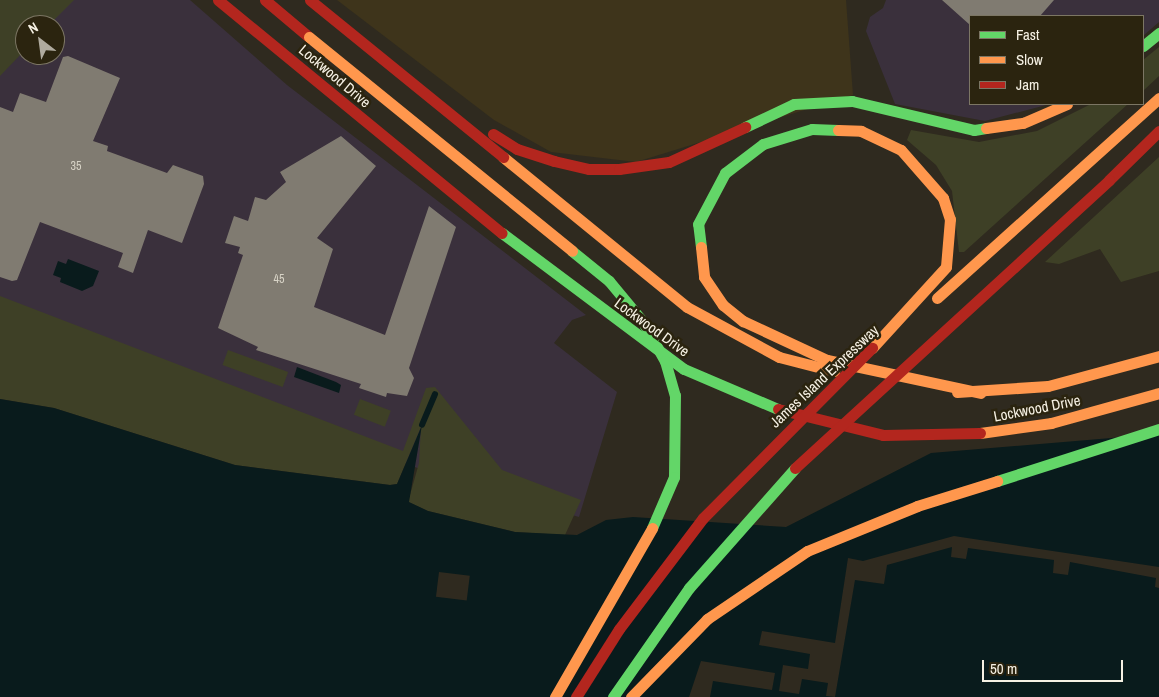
<!DOCTYPE html>
<style>
body{margin:0}
#map{position:relative;width:1159px;height:697px;overflow:hidden;background:#2f2a1f;font-family:"Archivo Narrow",sans-serif}
div>[style]{position:absolute}
.commercial>*{inset:0;background:#3a303c}
.built>*{inset:0;background:#3e341b}
.green>*{inset:0;background:#3e4026;transform-origin:0 0}
.water>*{inset:0;background:#091b1c}
.pier>*{inset:0;background:#2f2a1f;transform-origin:0 0}
.stream>*{height:5.5px;margin:-2.75px;padding:0 2.75px;transform-origin:2.75px;border-radius:2.75px;background:#091b1c}
.building>*{inset:0;background:#807b71}
.fast>*{height:11px;margin:-5.5px;padding:0 5.5px;transform-origin:5.5px;border-radius:5.5px;background:#63d668}
.slow>*{height:11px;margin:-5.5px;padding:0 5.5px;transform-origin:5.5px;border-radius:5.5px;background:#ff974d}
.jam>*{height:11px;margin:-5.5px;padding:0 5.5px;transform-origin:5.5px;border-radius:5.5px;background:#b3261e}
.fast-bridge>*{height:11px;margin:-5.5px;padding:0 5.5px;transform-origin:5.5px;border-radius:5.5px;background:#63d668}
.slow-bridge>*{height:11px;margin:-5.5px;padding:0 5.5px;transform-origin:5.5px;border-radius:5.5px;background:#ff974d}
.jam-bridge>*{height:11px;margin:-5.5px;padding:0 5.5px;transform-origin:5.5px;border-radius:5.5px;background:#b3261e}
span{translate:-50% -50%;white-space:nowrap;text-align:center;line-height:1.15;-webkit-text-stroke:5px #2b240f;paint-order:stroke}
.number-label{font-size:12px;color:#d8d4c7}
.number-label span{-webkit-text-stroke-width:0}
.street-label{font-size:15px;color:#f6f1e4}
.legend{position:absolute;left:969px;top:15px;width:175px;height:90px;box-sizing:border-box;background:#2b240f;border:1px solid #7c7664;margin:0;padding:6px 9px;list-style:none;font-size:15px;color:#f6f1e4}
.legend li{display:flex;align-items:center;gap:10px;height:25px}
.legend b{width:25px;border:1px solid #7c7664}
.north{position:absolute;left:15px;top:15px;width:50px;height:50px;box-sizing:border-box;background:#2b240f;border:1px solid #7c7664;border-radius:50%;rotate:330deg;font-size:14px;font-weight:700;line-height:20px;text-align:center;color:#f6f1e4}
.north::after{content:'';display:block;margin:auto;width:18px;height:22px;background:#b0ab9f;clip-path:polygon(50% 0,100% 100%,50% 72%,0 100%)}
.scale{position:absolute;left:982px;top:660px;width:141px;height:22px;box-sizing:border-box;border:2px solid #f6f1e4;border-top:0;padding-left:6px;font-size:15px;line-height:18px;white-space:nowrap;color:#f6f1e4;-webkit-text-stroke:4px #2b240f;paint-order:stroke}
</style>
<div id="map">
<div class="commercial">
<div style="clip-path:polygon(70px 0,190px 0,287px 85px,586px 315px,572px 320px,554px 343px,617px 392px,579px 517px,446px 479px,0 307px,0 75px,25px 48px,25px 55px,55px 55px,55px 25px,47px 25px)"></div>
<div style="clip-path:polygon(886px 0,1159px 0,1159px 22px,1143px 36px,1143px 16px,970px 16px,970px 104px,1050px 104px,985px 121px,895px 104px,866px 31px,870px 17px,883px 8px)"></div>
</div>
<div class="built">
<div style="clip-path:polygon(337px 0,846px 0,853px 95px,636px 162px,551px 152px,494px 120px)"></div>
</div>
<div class="green">
<div style="clip-path:polygon(0 0,74px 0,49px 25px,25px 25px,25px 50px,0 76px)"></div>
<div style="clip-path:polygon(1159px 47px,1159px 76px,1143px 91px,1143px 60px)"></div>
<div style="clip-path:polygon(1091px 104px,1128px 104px,964px 252px,959px 252px,952px 191px,936px 165px,907px 140px,911px 130px,979px 142px,1037px 131px)"></div>
<div style="clip-path:polygon(1159px 157px,1159px 271px,1121px 282px,1100px 249px,1059px 264px,1045px 262px)"></div>
<div style="clip-path:polygon(0 296px,403px 451px,426px 388px,435px 387px,502px 470px,581px 500px,565px 535px,515px 532px,428px 511px,408px 502px,419px 463px,421px 427px,397px 484px,390px 485px,235px 465px,54px 408px,0 399px)"></div>
<div style="left:228px;top:350px;width:64px;height:16px;rotate:20deg"></div>
<div style="left:360px;top:399px;width:33px;height:17px;rotate:21deg"></div>
</div>
<div class="water">
<div style="clip-path:polygon(68px 259px,99px 271px,93px 286px,82px 291px,60px 282px,61px 278px,53px 275px,58px 261px,66px 264px)"></div>
<div style="clip-path:polygon(297px 367px,336px 382px,341px 385px,339px 393px,294px 377px)"></div>
<div style="clip-path:polygon(0 399px,54px 408px,235px 465px,390px 485px,397px 484px,422px 425px,409px 502px,428px 511px,515px 532px,577px 535px,606px 520px,633px 517px,786px 527px,931px 453px,1159px 434px,1159px 697px,0 697px)"></div>
</div>
<div class="pier">
<div style="clip-path:polygon(954px 536px,1159px 567px,1159px 588px,1155px 587px,1156px 578px,1070px 562px,1068px 575px,1053px 573px,1054px 560px,968px 548px,966px 559px,951px 557px,952px 547px,887px 565px,884px 584px,855px 580px,835px 697px,826px 696px,828px 683px,802px 679px,799px 694px,779px 691px,783px 665px,808px 669px,810px 654px,759px 645px,762px 631px,835px 643px,848px 558px,863px 561px)"></div>
<div style="left:439px;top:572px;width:31px;height:25px;rotate:7deg"></div>
<div style="clip-path:polygon(701px 661px,775px 673px,772px 690px,713px 681px,710px 697px,689px 697px)"></div>
</div>
<div class="stream">
<div style="left:422px;top:425px;width:33px;rotate:-67deg"></div>
</div>
<div class="building">
<div style="clip-path:polygon(942px 0,1054px 0,1040px 16px,970px 16px,970px 25px)"></div>
<div style="clip-path:polygon(68px 56px,120px 78px,93px 141px,108px 146px,107px 151px,167px 173px,173px 165px,203px 176px,204px 184px,182px 243px,148px 230px,133px 273px,118px 267px,123px 253px,40px 222px,17px 280px,12px 281px,0 277px,0 107px,13px 112px,20px 93px,46px 102px,63px 57px)"></div>
<div style="clip-path:polygon(341px 136px,376px 166px,317px 238px,333px 249px,314px 307px,385px 335px,429px 206px,456px 227px,409px 368px,414px 378px,407px 396px,387px 393px,386px 397px,359px 388px,361px 384px,256px 350px,258px 347px,218px 328px,243px 255px,238px 253px,240px 247px,225px 243px,234px 216px,248px 221px,255px 197px,266px 200px,286px 182px,280px 172px)"></div>
</div>
<div class="fast">
<div style="left:1143px;top:46px;width:21px;rotate:-39deg"></div>
<div style="left:745px;top:127px;width:54px;rotate:-25.1deg"></div>
<div style="left:794px;top:104px;width:58px;rotate:-3deg"></div>
<div style="left:852px;top:101px;width:125px;rotate:13.4deg"></div>
<div style="left:974px;top:130px;width:12px;rotate:-9deg"></div>
<div style="left:502px;top:233px;width:227px;rotate:36.8deg"></div>
<div style="left:684px;top:369px;width:102px;rotate:23.1deg"></div>
<div style="left:701px;top:247px;width:23px;rotate:-97deg"></div>
<div style="left:698px;top:224px;width:58px;rotate:-62.1deg"></div>
<div style="left:725px;top:173px;width:48px;rotate:-37.3deg"></div>
<div style="left:763px;top:144px;width:51px;rotate:-17deg"></div>
<div style="left:812px;top:129px;width:26px;rotate:2deg"></div>
<div style="left:997px;top:481px;width:170px;rotate:-17.8deg"></div>
</div>
<div class="slow">
<div style="left:986px;top:128px;width:37px;rotate:-8deg"></div>
<div style="left:1023px;top:123px;width:48px;rotate:-23.4deg"></div>
<div style="left:838px;top:130px;width:23px;rotate:2deg"></div>
<div style="left:861px;top:131px;width:44px;rotate:25.4deg"></div>
<div style="left:901px;top:150px;width:64px;rotate:48.8deg"></div>
<div style="left:943px;top:198px;width:22px;rotate:72deg"></div>
<div style="left:950px;top:219px;width:48px;rotate:94.8deg"></div>
<div style="left:946px;top:267px;width:110px;rotate:132.4deg"></div>
<div style="left:503px;top:157px;width:237px;rotate:39.2deg"></div>
<div style="left:687px;top:307px;width:105px;rotate:28.5deg"></div>
<div style="left:779px;top:357px;width:57px;rotate:14.3deg"></div>
<div style="left:701px;top:247px;width:30px;rotate:84deg"></div>
<div style="left:704px;top:277px;width:34px;rotate:56deg"></div>
<div style="left:723px;top:305px;width:26px;rotate:39deg"></div>
<div style="left:743px;top:321px;width:93px;rotate:24.9deg"></div>
<div style="left:827px;top:360px;width:157px;rotate:12.1deg"></div>
<div style="left:937px;top:298px;width:299px;rotate:-42deg"></div>
<div style="left:957px;top:392px;width:91px;rotate:-3.8deg"></div>
<div style="left:1048px;top:386px;width:115px;rotate:-15.1deg"></div>
<div style="left:980px;top:433px;width:72px;rotate:-8deg"></div>
<div style="left:1051px;top:423px;width:112px;rotate:-15.5deg"></div>
<div style="left:631px;top:697px;width:109px;rotate:-45.7deg"></div>
<div style="left:707px;top:619px;width:121px;rotate:-34.2deg"></div>
<div style="left:807px;top:551px;width:119px;rotate:-22.2deg"></div>
<div style="left:917px;top:506px;width:84px;rotate:-17.4deg"></div>
</div>
<div class="jam">
<div style="left:218px;top:0;width:367px;rotate:39.4deg"></div>
<div style="left:265px;top:0;width:57px;rotate:40.1deg"></div>
<div style="left:310px;top:0;width:249px;rotate:39.1deg"></div>
<div style="left:493px;top:134px;width:28px;rotate:32deg"></div>
<div style="left:517px;top:149px;width:39px;rotate:18deg"></div>
<div style="left:554px;top:161px;width:36px;rotate:13deg"></div>
<div style="left:589px;top:169px;width:30px"></div>
<div style="left:619px;top:169px;width:50px;rotate:-8deg"></div>
<div style="left:669px;top:162px;width:84px;rotate:-24.7deg"></div>
<div style="left:1109px;top:180px;width:70px;rotate:-44.4deg"></div>
<div style="left:778px;top:409px;width:108px;rotate:13.9deg"></div>
<div style="left:883px;top:435px;width:97px;rotate:-1.2deg"></div>
</div>
<div class="fast-bridge">
<div style="left:572px;top:251px;width:48px;rotate:39deg"></div>
<div style="left:609px;top:281px;width:53px;rotate:50.3deg"></div>
<div style="left:643px;top:322px;width:45px;rotate:60.6deg"></div>
<div style="left:665px;top:361px;width:35px;rotate:74deg"></div>
<div style="left:675px;top:395px;width:82px;rotate:90.7deg"></div>
<div style="left:674px;top:477px;width:56px;rotate:113.3deg"></div>
<div style="left:613px;top:697px;width:133px;rotate:-55.1deg"></div>
<div style="left:689px;top:588px;width:160px;rotate:-48.5deg"></div>
</div>
<div class="slow-bridge">
<div style="left:309px;top:37px;width:339px;rotate:39.1deg"></div>
<div style="left:555px;top:697px;width:195px;rotate:-60.1deg"></div>
</div>
<div class="jam-bridge">
<div style="left:795px;top:468px;width:426px;rotate:-42.5deg"></div>
<div style="left:576px;top:697px;width:80px;rotate:-57.7deg"></div>
<div style="left:619px;top:629px;width:139px;rotate:-52.9deg"></div>
<div style="left:703px;top:518px;width:240px;rotate:-45.2deg"></div>
</div>
<div class="number-label">
<span style="left:76px;top:167px">35</span>
<span style="left:279px;top:280px">45</span>
</div>
<div class="street-label">
<span style="left:335px;top:76px;rotate:40deg">Lockwood Drive</span>
<span style="left:652px;top:327px;rotate:36deg">Lockwood Drive</span>
<span style="left:824px;top:376px;rotate:-43deg">James Island Expressway</span>
<span style="left:1037px;top:408px;rotate:-11deg">Lockwood Drive</span>
</div>
<ul class="legend">
<li><b style="height:6px;background:#63d668"></b>Fast</li>
<li><b style="height:6px;background:#ff974d"></b>Slow</li>
<li><b style="height:6px;background:#b3261e"></b>Jam</li>
</ul>
<div class="north">N</div>
<div class="scale">50 m</div>
</div>
